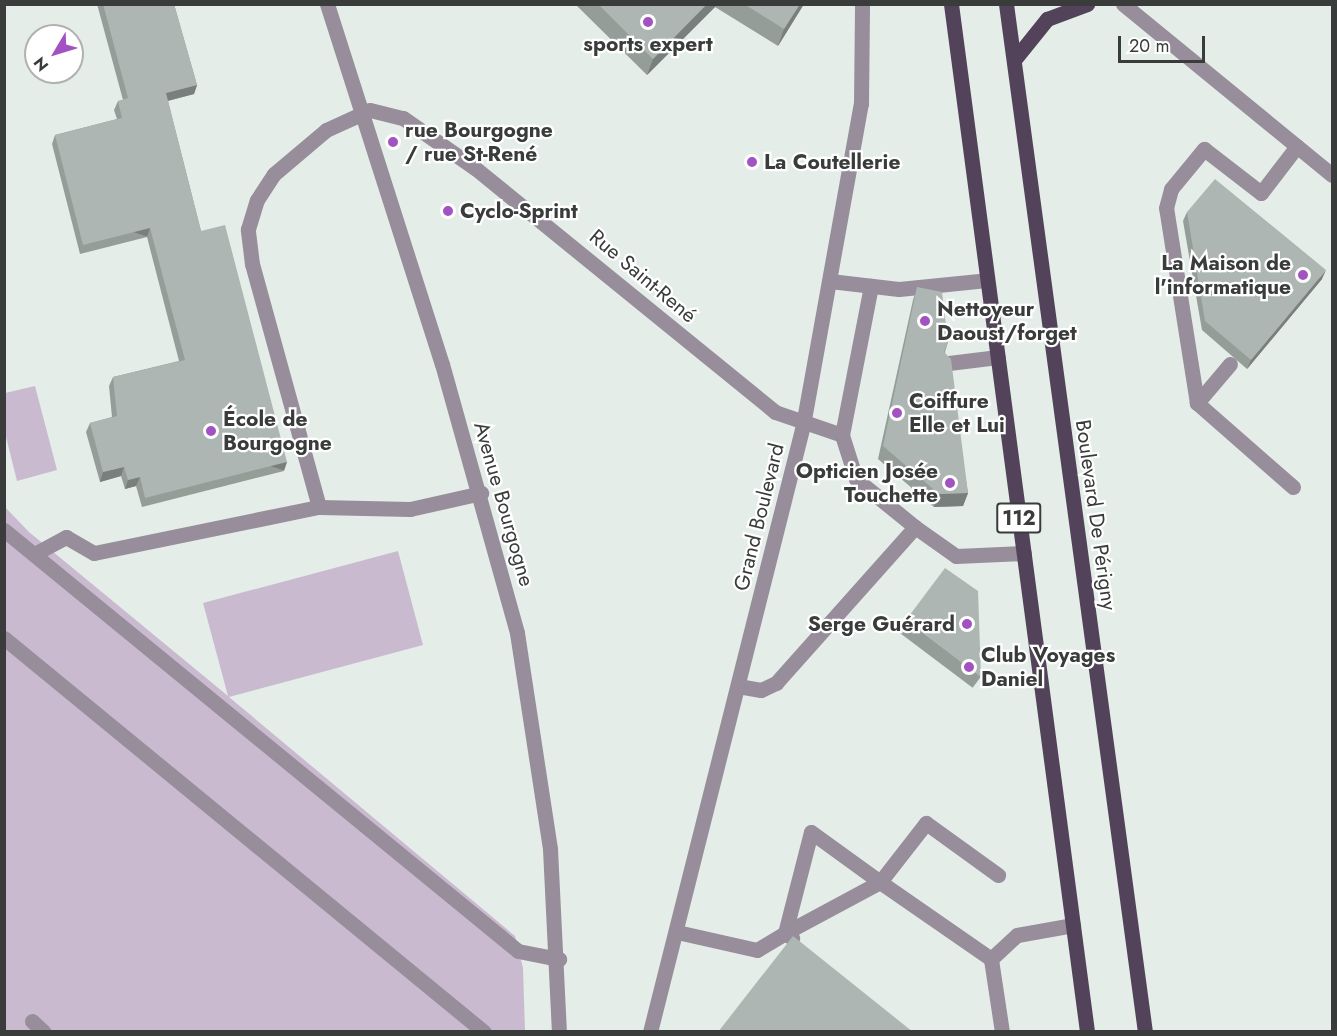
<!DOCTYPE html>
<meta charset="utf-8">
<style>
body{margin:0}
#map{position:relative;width:1337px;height:1036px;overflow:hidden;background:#e4ede8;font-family:Jost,sans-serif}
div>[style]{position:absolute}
.green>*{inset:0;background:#cabad0}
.minor>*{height:15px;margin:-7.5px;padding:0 7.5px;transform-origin:7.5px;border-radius:7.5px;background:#978d9b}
.major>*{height:15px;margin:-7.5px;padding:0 7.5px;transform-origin:7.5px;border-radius:7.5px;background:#53435a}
.wall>*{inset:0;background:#959d99;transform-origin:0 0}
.shaded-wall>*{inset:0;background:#797f7d;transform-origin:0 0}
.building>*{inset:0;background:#adb6b2}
.dots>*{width:16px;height:16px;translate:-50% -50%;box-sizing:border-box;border:3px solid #fff;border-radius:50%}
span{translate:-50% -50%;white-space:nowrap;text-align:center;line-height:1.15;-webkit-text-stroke:4.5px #fff;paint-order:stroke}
.shield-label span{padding:2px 4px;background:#fff;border:2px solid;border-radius:4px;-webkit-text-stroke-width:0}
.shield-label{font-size:20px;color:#393c3a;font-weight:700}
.poi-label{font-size:21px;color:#393c3a;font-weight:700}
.left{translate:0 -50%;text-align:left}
.right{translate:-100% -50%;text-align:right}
.street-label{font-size:21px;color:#393c3a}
.frame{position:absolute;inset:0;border:6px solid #393c3a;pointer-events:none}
.north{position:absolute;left:24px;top:24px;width:60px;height:60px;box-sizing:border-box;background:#fff;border:2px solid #b0b1b0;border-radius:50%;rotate:232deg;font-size:16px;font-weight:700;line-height:24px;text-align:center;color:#393c3a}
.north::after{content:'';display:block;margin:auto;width:21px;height:27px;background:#a352c2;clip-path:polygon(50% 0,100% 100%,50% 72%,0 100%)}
.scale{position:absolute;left:1118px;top:36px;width:87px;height:27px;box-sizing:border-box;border:3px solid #393c3a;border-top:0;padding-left:8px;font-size:18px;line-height:21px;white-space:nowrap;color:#393c3a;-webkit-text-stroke:4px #fff;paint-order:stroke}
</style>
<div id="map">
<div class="green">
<div style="clip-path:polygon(35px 386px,57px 470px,17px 481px,5px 433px,5px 393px)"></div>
<div style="clip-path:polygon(4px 506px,29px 532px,228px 696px,203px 603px,398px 551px,423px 645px,229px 697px,515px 936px,523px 968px,525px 1031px,5px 1031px)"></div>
</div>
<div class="minor">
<div style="left:327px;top:4px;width:378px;rotate:72.3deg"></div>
<div style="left:442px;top:364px;width:279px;rotate:74.4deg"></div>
<div style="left:517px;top:633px;width:219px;rotate:81.3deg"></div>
<div style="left:550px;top:849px;width:183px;rotate:87.2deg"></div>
<div style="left:1123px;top:4px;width:270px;rotate:39.3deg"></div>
<div style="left:830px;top:281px;width:69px;rotate:6.6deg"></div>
<div style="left:899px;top:289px;width:88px;rotate:-5.8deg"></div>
<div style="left:949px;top:363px;width:49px;rotate:-7deg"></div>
<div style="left:1197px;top:403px;width:51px;rotate:-49.8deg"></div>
<div style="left:1293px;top:487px;width:128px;rotate:-138.8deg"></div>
<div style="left:1197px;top:403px;width:197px;rotate:-99deg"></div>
<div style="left:1166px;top:208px;width:20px;rotate:-75deg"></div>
<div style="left:1171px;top:189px;width:52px;rotate:-50.5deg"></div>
<div style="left:1204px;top:149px;width:72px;rotate:37.7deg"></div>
<div style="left:1261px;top:193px;width:59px;rotate:-52.5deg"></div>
<div style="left:319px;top:507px;width:252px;rotate:-105.4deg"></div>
<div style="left:252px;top:264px;width:35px;rotate:-97deg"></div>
<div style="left:248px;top:229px;width:30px;rotate:-73deg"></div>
<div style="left:257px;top:200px;width:31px;rotate:-57deg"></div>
<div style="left:274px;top:174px;width:68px;rotate:-40.2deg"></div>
<div style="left:326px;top:130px;width:48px;rotate:-24.4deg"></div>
<div style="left:370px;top:110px;width:34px;rotate:14deg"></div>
<div style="left:403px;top:118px;width:88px;rotate:34.8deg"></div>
<div style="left:475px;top:168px;width:387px;rotate:39.1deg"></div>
<div style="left:775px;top:412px;width:71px;rotate:18.9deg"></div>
<div style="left:915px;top:527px;width:50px;rotate:35.3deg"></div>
<div style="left:956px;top:556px;width:68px;rotate:-2.5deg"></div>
<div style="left:4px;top:530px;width:664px;rotate:39.32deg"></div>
<div style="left:518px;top:951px;width:42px;rotate:11deg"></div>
<div style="left:38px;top:552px;width:32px;rotate:-28deg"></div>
<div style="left:66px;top:537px;width:32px;rotate:30deg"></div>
<div style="left:94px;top:553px;width:230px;rotate:-11.6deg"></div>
<div style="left:319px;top:507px;width:91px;rotate:1.3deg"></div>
<div style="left:410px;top:509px;width:73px;rotate:-12.7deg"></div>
<div style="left:4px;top:638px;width:621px;rotate:39.38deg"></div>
<div style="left:738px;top:686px;width:23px;rotate:10deg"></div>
<div style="left:761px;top:690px;width:17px;rotate:-25deg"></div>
<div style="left:776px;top:683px;width:209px;rotate:-48.3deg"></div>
<div style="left:915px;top:527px;width:76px;rotate:-140.9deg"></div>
<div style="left:856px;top:479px;width:46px;rotate:-107.7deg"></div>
<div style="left:842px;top:435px;width:152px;rotate:-79deg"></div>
<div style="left:677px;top:932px;width:82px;rotate:12.7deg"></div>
<div style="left:757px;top:950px;width:33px;rotate:-31deg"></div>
<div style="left:785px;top:933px;width:9px;rotate:36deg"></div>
<div style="left:785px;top:933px;width:104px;rotate:-75.6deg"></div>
<div style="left:811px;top:832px;width:85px;rotate:35.9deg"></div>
<div style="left:880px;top:882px;width:75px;rotate:-52.1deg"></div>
<div style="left:926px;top:823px;width:89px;rotate:35.8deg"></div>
<div style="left:785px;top:933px;width:108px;rotate:-28.2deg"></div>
<div style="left:880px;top:882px;width:135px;rotate:34.7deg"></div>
<div style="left:32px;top:1021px;width:16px;rotate:43deg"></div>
<div style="left:650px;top:1032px;width:626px;rotate:-75.85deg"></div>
<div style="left:803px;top:425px;width:326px;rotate:-79.8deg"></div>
<div style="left:861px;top:104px;width:100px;rotate:-89.4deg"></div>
<div style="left:1002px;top:1032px;width:74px;rotate:-98.6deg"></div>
<div style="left:991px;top:959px;width:35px;rotate:-43deg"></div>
<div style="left:1017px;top:935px;width:57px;rotate:-10.1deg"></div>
</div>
<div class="major">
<div style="left:951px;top:4px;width:1037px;rotate:82.46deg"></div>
<div style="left:1006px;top:4px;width:1037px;rotate:82.3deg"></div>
<div style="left:1014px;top:60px;width:53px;rotate:-51.2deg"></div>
<div style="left:1047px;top:19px;width:43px;rotate:-20.6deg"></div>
</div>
<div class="wall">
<div style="clip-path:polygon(97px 4px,174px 4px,197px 85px,194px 94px,168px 101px,201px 231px,284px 471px,142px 507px,136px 486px,125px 489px,121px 476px,100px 482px,86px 432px,90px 423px,112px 417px,109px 386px,113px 377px,179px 361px,147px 237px,80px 254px,52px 144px,55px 135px,117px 119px,114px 110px,118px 101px,123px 100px)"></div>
<div style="clip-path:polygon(575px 4px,804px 4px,778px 46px,715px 7px,647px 75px)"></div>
<div style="clip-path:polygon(1187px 212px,1322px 279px,1247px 369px,1202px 330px,1183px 221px)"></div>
<div style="clip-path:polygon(917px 287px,948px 342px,945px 352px,968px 493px,963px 506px,934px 507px,878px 459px,913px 300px)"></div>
<div style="left:906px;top:620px;width:94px;height:14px;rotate:37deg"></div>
</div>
<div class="shaded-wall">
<div style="clip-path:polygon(707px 4px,716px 4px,715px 7px,647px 75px,653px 59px)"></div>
<div style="clip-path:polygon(800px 4px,804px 4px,778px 46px,784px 29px)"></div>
<div style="clip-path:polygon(197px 85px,194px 94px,163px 102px,166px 93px)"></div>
<div style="left:150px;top:228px;width:9px;height:69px;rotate:108deg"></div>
<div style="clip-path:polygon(1326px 270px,1322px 279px,1247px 369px,1251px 360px)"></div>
<div style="left:287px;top:462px;width:9px;height:146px;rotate:108deg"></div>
<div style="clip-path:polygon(124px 467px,121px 476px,100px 482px,103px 472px)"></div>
<div style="clip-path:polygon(140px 477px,136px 486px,125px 489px,128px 480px)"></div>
<div style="clip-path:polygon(968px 493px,963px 506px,934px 507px,939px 494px)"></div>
</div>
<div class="building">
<div style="clip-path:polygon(103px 4px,174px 4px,197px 85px,166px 93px,201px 231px,225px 225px,287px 462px,145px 498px,140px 477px,128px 480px,124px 467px,103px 472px,90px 423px,117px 416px,113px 377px,185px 360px,150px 228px,83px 245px,55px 135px,122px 118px,118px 101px,128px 98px)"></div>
<div style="clip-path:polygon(598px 4px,707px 4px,653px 59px)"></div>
<div style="clip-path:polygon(744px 4px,800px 4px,784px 29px)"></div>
<div style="clip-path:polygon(1215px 179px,1326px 270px,1251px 360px,1205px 321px,1187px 212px)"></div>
<div style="clip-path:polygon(917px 287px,942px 292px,948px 342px,944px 352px,951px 359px,968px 493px,939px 494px,883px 446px)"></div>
<div style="clip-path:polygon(945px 568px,978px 591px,981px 677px,906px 620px)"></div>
<div style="clip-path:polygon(793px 936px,913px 1032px,718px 1032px)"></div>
</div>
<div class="dots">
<div style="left:648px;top:22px;background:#a352c2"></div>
<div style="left:393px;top:142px;background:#a352c2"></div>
<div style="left:752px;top:162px;background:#a352c2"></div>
<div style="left:448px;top:211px;background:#a352c2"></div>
<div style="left:1303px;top:275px;background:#a352c2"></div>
<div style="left:925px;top:321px;background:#a352c2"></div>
<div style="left:897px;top:413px;background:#a352c2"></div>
<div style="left:211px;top:431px;background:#a352c2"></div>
<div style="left:950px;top:483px;background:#a352c2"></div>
<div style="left:967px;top:624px;background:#a352c2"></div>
<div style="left:969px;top:667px;background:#a352c2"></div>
</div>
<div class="shield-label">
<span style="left:1019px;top:518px">112</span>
</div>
<div class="poi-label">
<span style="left:648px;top:44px">sports expert</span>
<span class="left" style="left:405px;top:142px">rue Bourgogne<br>/ rue St-René</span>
<span class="left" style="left:764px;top:162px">La Coutellerie</span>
<span class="left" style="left:460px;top:211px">Cyclo-Sprint</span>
<span class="right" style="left:1291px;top:275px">La Maison de<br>l'informatique</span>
<span class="left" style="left:937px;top:321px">Nettoyeur<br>Daoust/forget</span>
<span class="left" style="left:909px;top:413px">Coiffure<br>Elle et Lui</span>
<span class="left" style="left:223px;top:431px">École de<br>Bourgogne</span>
<span class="right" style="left:938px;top:483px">Opticien Josée<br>Touchette</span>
<span class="right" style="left:955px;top:624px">Serge Guérard</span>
<span class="left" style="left:981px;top:667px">Club Voyages<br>Daniel</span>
</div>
<div class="street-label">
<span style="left:643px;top:276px;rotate:40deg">Rue Saint-René</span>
<span style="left:504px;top:504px;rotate:74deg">Avenue Bourgogne</span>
<span style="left:1096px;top:515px;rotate:82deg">Boulevard De Périgny</span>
<span style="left:759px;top:517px;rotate:-76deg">Grand Boulevard</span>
</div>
<div class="frame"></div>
<div class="north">N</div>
<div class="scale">20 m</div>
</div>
